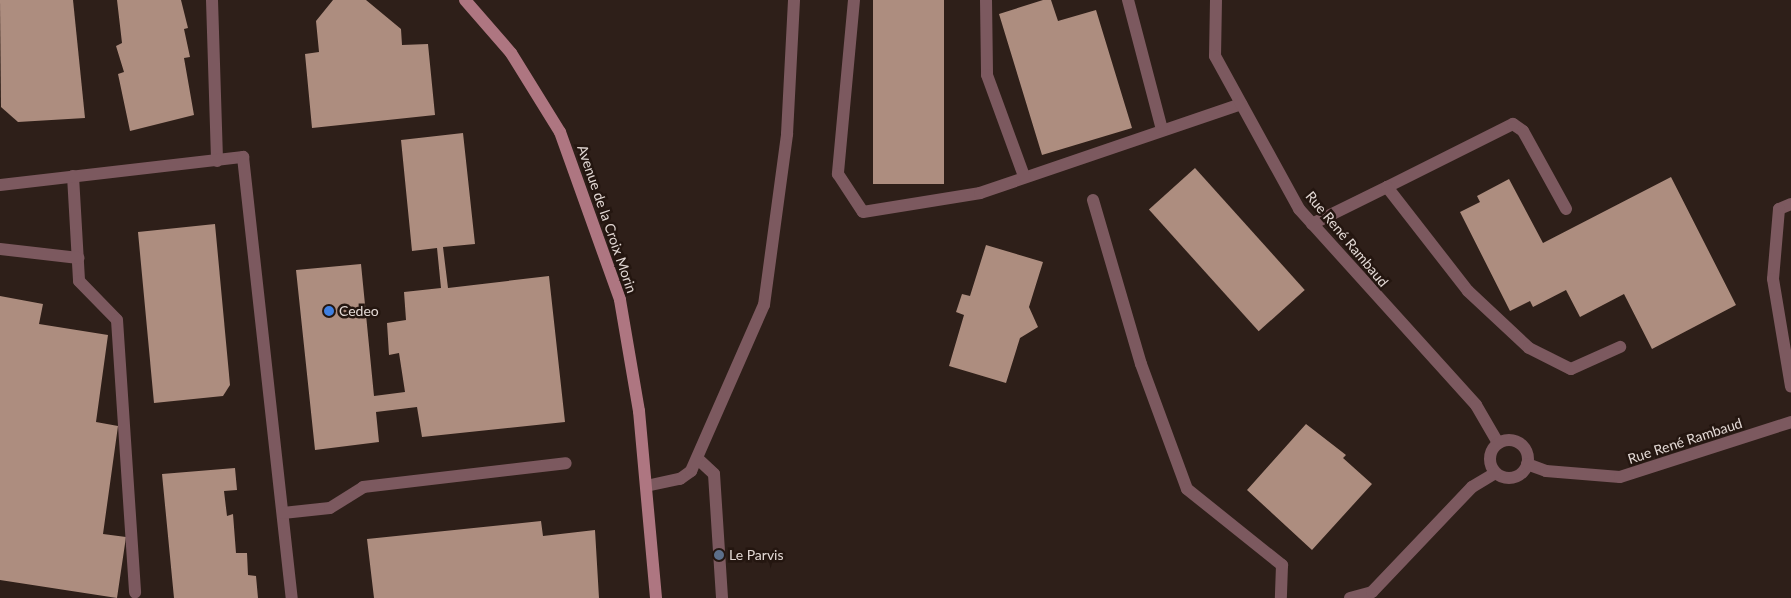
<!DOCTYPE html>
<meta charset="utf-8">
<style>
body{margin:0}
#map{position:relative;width:1791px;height:598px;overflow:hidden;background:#2e1f19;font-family:Lato,sans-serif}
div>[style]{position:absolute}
.building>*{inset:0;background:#ad8d7f;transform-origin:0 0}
.service>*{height:12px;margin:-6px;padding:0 6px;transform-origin:6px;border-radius:6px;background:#7c595f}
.minor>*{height:12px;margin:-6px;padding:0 6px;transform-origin:6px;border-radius:6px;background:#7c595f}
.minor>.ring{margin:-6px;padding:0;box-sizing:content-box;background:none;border:12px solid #7c595f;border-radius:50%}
.secondary>*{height:12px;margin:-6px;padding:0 6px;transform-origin:6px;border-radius:6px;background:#ae7681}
.dots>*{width:14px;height:14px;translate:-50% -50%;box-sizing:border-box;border:2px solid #241610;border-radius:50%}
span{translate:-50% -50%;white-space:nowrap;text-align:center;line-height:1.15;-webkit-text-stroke:5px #241610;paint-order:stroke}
.street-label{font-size:14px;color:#e3d9d5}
.poi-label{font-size:14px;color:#e3d9d5}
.left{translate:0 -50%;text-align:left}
</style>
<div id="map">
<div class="building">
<div style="clip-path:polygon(0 0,73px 0,85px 118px,18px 122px,1px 107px)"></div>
<div style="clip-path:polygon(117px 0,181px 0,188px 28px,184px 29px,190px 57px,184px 58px,194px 115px,130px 131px,118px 74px,124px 72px,116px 46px,122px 43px)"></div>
<div style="clip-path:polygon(333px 0,366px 0,401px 29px,402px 45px,428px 44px,435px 115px,312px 128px,305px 54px,319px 52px,316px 21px)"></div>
<div style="left:873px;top:0;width:71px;height:184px"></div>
<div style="clip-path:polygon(1043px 0,1051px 0,1058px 21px,1096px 10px,1132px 128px,1042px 155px,999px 14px)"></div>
<div style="clip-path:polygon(463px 133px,475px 244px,443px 247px,448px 288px,549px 276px,565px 422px,422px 437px,417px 407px,376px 412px,379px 442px,315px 450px,296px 270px,361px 264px,374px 396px,405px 392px,399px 353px,389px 355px,387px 323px,406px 320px,404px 292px,441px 288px,437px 248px,412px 251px,401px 140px)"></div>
<div style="left:1195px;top:168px;width:164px;height:62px;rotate:48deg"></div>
<div style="clip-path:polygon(1671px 177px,1736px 305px,1652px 349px,1624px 294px,1580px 317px,1566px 290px,1533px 307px,1530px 301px,1510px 311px,1460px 212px,1480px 202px,1477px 196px,1509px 179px,1543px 243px)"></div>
<div style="clip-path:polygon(215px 224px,230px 385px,223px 396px,154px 403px,138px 232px)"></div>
<div style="clip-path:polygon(986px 245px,1043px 262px,1029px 307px,1038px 327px,1020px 338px,1006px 383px,949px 366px,964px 315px,956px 312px,962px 294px,970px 296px)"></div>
<div style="clip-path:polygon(0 296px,43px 304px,39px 324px,108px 335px,96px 422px,118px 426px,103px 534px,126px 537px,117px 598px,0 580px)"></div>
<div style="clip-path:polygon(1306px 424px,1346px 455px,1343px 458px,1372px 484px,1312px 550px,1247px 490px)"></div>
<div style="clip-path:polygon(235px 468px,237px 490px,224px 491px,227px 516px,233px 514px,236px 553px,247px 553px,248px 575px,256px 576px,258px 598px,174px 598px,162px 474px)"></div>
<div style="clip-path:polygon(541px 521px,543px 536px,595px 530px,599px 598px,374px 598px,367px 539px)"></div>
</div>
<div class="service">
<div style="left:212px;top:0;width:161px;rotate:88.2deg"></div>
<div style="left:854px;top:0;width:175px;rotate:95.3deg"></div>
<div style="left:838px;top:174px;width:45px;rotate:56.7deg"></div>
<div style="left:863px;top:212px;width:119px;rotate:-9.2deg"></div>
<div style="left:980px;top:193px;width:276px;rotate:-18.8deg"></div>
<div style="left:986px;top:0;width:75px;rotate:89.2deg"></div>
<div style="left:987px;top:75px;width:108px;rotate:69.9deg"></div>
<div style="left:1128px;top:0;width:134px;rotate:75.3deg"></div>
<div style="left:73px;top:176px;width:105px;rotate:86.7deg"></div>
<div style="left:79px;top:281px;width:54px;rotate:45.7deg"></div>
<div style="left:117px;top:320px;width:273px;rotate:86.2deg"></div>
<div style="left:0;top:185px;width:245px;rotate:-6.6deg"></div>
<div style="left:243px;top:157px;width:444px;rotate:83.7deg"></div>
<div style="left:1387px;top:187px;width:141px;rotate:-26.6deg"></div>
<div style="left:1513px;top:124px;width:12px;rotate:35deg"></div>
<div style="left:1523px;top:131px;width:89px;rotate:61.1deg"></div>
<div style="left:1791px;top:204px;width:13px;rotate:157deg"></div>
<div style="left:1779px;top:209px;width:70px;rotate:94.9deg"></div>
<div style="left:1773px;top:279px;width:109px;rotate:80.5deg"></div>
<div style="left:1312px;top:224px;width:84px;rotate:-26.3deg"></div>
<div style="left:1387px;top:187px;width:132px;rotate:52.1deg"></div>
<div style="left:1468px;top:291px;width:83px;rotate:43.1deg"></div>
<div style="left:1529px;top:348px;width:47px;rotate:26.6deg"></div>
<div style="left:1571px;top:369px;width:54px;rotate:-24.2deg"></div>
<div style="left:0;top:249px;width:79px;rotate:6.6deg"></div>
<div style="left:698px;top:459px;width:22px;rotate:43deg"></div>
<div style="left:714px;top:474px;width:124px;rotate:86.3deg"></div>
<div style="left:646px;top:486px;width:35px;rotate:-12deg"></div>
<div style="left:680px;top:479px;width:14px;rotate:-36deg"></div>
<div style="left:691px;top:471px;width:181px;rotate:-66.3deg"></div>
<div style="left:764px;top:305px;width:173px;rotate:-82.3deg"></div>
<div style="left:787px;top:134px;width:134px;rotate:-87deg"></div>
<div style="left:283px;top:513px;width:47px;rotate:-6.1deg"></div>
<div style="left:330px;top:508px;width:39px;rotate:-32deg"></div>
<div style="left:363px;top:487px;width:204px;rotate:-6.7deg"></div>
</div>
<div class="minor">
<div style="left:1216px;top:0;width:56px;rotate:91deg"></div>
<div style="left:1215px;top:56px;width:175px;rotate:61.2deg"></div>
<div style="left:1299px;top:209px;width:264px;rotate:47.9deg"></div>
<div style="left:1476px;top:405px;width:44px;rotate:59.9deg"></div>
<div style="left:1093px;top:200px;width:171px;rotate:73.7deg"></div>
<div style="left:1141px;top:364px;width:133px;rotate:69.8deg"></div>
<div style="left:1187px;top:489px;width:122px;rotate:38.7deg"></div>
<div style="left:1282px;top:565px;width:33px;rotate:92deg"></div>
<div class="ring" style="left:1490px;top:440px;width:26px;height:26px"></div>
<div style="left:1527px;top:464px;width:20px;rotate:20deg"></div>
<div style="left:1546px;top:471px;width:74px;rotate:4.6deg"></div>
<div style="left:1620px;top:477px;width:180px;rotate:-17.8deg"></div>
<div style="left:1350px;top:598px;width:23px;rotate:-15deg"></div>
<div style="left:1372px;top:592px;width:145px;rotate:-46.4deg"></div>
<div style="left:1472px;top:487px;width:27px;rotate:-31deg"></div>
</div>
<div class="secondary">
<div style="left:465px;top:0;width:70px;rotate:49deg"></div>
<div style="left:511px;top:53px;width:93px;rotate:58.2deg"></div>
<div style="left:560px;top:132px;width:178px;rotate:70.3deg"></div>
<div style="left:620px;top:300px;width:113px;rotate:80.3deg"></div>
<div style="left:639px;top:411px;width:188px;rotate:84.8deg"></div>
</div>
<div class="dots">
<div style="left:329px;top:311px;background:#3f7fe0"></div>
<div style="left:719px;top:555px;background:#5c6f8a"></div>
</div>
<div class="street-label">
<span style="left:607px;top:219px;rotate:71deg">Avenue de la Croix Morin</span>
<span style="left:1347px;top:239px;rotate:50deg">Rue René Rambaud</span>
<span style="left:1685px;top:441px;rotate:-18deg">Rue René Rambaud</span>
</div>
<div class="poi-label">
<span class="left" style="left:339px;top:311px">Cedeo</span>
<span class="left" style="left:729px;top:555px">Le Parvis</span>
</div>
</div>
